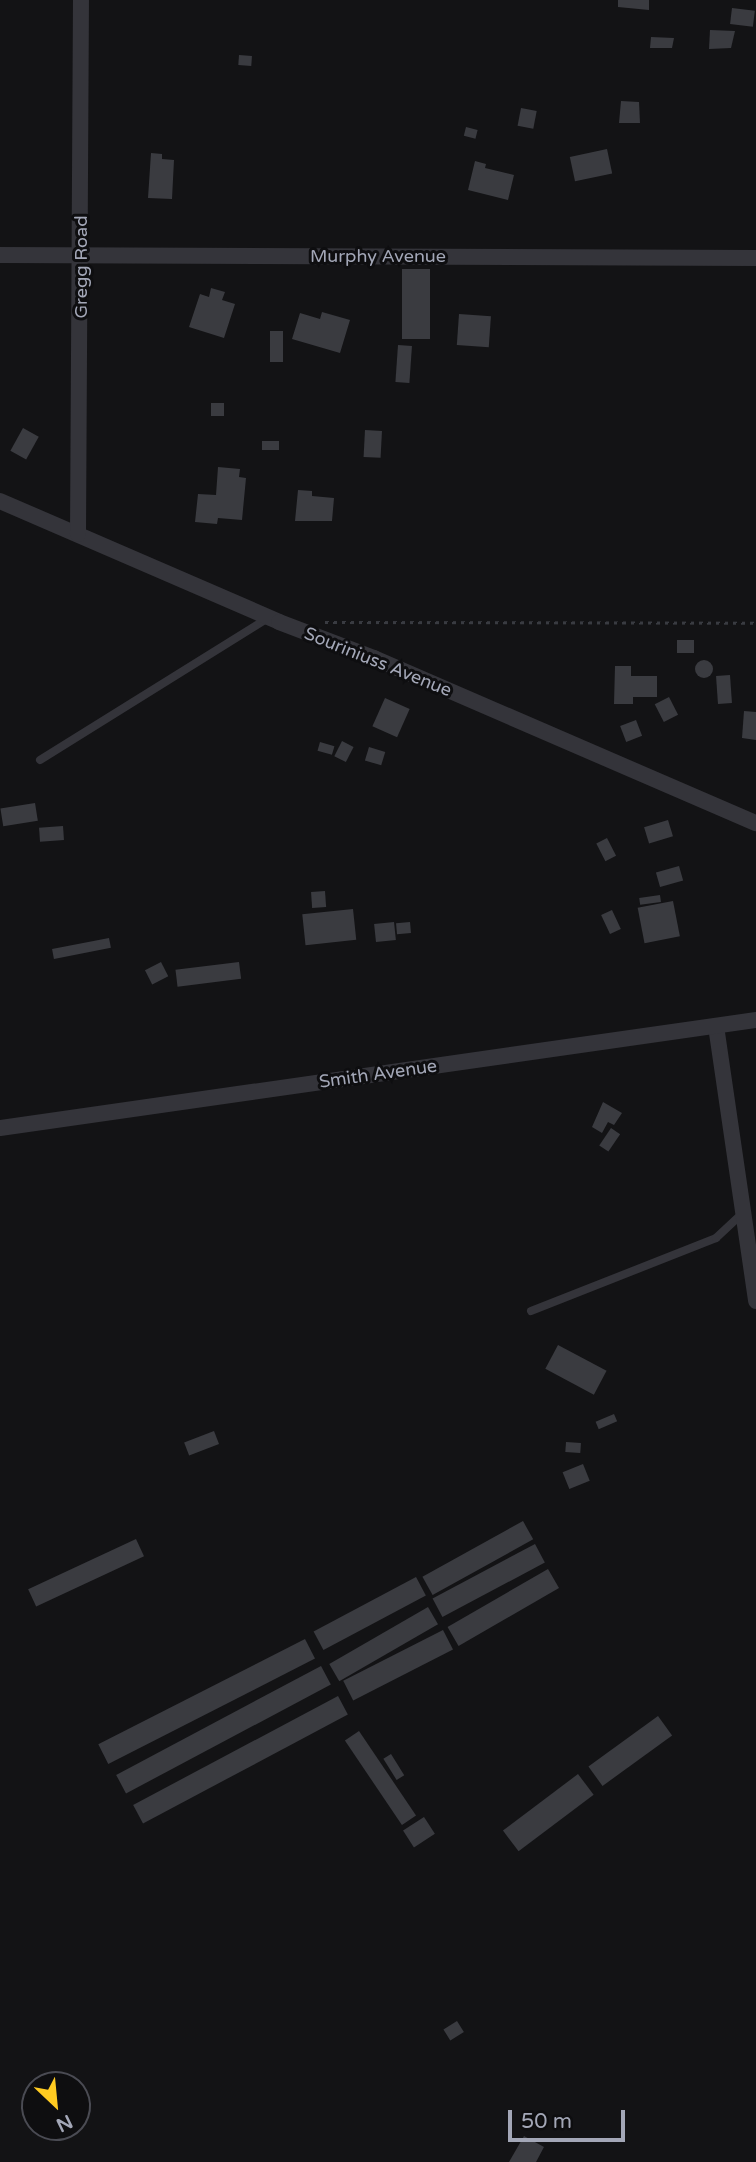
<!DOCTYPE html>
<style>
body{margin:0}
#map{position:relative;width:756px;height:2162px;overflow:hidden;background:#131315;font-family:"Varela Round",sans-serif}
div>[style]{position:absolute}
.building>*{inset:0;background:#3a3b40;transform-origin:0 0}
.round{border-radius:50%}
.path>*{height:2.5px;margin-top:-1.25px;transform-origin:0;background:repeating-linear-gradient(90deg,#393b41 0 3.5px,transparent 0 8.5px)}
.lane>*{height:8px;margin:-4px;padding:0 4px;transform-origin:4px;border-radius:4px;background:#34343a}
.street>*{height:16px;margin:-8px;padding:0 8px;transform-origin:8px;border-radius:8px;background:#34343a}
span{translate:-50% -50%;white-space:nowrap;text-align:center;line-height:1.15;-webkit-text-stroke:6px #0e0e10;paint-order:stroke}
.street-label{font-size:18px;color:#a3a7b7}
.north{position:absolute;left:21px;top:2071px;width:70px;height:70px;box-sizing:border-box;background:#0e0e10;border:2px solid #4a4b53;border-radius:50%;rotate:154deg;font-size:19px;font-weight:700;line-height:28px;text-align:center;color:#a3a7b7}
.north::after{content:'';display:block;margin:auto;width:24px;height:32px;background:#ffcb21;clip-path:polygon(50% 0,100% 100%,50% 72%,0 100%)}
.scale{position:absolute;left:508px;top:2110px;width:117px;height:32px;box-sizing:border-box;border:4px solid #a3a7b7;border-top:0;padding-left:9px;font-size:21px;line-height:24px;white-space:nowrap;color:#a3a7b7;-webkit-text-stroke:5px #0e0e10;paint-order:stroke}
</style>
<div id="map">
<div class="building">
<div style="clip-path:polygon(618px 0,649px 0,649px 10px,618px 7px)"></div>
<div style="left:732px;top:8px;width:23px;height:16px;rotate:7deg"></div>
<div style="clip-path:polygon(710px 30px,735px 31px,731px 48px,709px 49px)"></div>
<div style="clip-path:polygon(651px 37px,674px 38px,672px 48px,650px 48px)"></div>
<div style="left:239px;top:55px;width:13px;height:10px;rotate:4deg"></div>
<div style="clip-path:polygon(621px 101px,639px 102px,640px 123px,619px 123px)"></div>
<div style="left:521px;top:108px;width:16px;height:18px;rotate:11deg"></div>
<div style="left:466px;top:127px;width:12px;height:9px;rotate:14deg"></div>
<div style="left:607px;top:149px;width:25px;height:38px;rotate:78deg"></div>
<div style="clip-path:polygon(151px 153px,162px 154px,162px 159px,174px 160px,172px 199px,148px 198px)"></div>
<div style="clip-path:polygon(475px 161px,486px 164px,485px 168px,514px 175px,508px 200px,468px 190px)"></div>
<div style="left:402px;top:269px;width:28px;height:70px"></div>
<div style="clip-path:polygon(211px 288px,225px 292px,222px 300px,235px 304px,224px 338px,189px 327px,200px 294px,209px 297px)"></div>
<div style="clip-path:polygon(322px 312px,350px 320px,340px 353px,292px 339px,300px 313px,320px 319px)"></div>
<div style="left:459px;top:314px;width:32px;height:31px;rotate:4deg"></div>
<div style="left:270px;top:331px;width:13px;height:31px"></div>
<div style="left:398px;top:345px;width:14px;height:37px;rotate:4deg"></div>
<div style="left:211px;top:403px;width:13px;height:13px"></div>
<div style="left:23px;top:428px;width:18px;height:26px;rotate:29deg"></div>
<div style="left:365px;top:430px;width:17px;height:27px;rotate:3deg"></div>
<div style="left:262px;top:441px;width:17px;height:9px"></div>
<div style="clip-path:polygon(218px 467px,240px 469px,239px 477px,246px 478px,242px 520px,218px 518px,217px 524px,195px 522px,198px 494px,216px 495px)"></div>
<div style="clip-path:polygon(298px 490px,312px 491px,312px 496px,334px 498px,332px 521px,295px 521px)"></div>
<div style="left:677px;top:640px;width:17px;height:13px"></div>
<div class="round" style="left:695px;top:660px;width:18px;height:18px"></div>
<div style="clip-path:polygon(615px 666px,631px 666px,631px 676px,657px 676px,657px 697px,633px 697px,633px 704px,614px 704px)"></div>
<div style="left:730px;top:675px;width:28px;height:14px;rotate:86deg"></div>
<div style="left:669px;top:697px;width:20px;height:16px;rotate:63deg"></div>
<div style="left:385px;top:698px;width:27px;height:31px;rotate:24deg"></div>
<div style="clip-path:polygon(744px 711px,756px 712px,756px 740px,742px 738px)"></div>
<div style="left:636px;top:720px;width:17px;height:17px;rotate:69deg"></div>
<div style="left:342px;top:741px;width:13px;height:17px;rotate:27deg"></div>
<div style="left:320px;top:742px;width:15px;height:9px;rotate:16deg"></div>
<div style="left:369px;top:747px;width:17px;height:14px;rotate:17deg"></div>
<div style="left:35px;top:803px;width:18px;height:35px;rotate:81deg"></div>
<div style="left:668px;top:820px;width:17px;height:25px;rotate:73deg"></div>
<div style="left:63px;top:826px;width:14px;height:24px;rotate:86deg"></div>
<div style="left:607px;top:838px;width:20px;height:12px;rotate:63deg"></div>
<div style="left:679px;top:866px;width:15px;height:24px;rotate:74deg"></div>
<div style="left:325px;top:891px;width:16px;height:14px;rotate:86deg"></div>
<div style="left:660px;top:895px;width:7px;height:21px;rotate:82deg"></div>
<div style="left:673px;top:901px;width:36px;height:36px;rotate:79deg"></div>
<div style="left:353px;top:909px;width:31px;height:51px;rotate:84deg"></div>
<div style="left:612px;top:910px;width:21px;height:12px;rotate:65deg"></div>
<div style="left:394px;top:922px;width:18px;height:20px;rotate:84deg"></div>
<div style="left:410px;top:922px;width:11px;height:14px;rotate:85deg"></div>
<div style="left:109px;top:938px;width:10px;height:58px;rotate:79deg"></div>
<div style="left:161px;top:962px;width:16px;height:18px;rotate:63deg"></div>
<div style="left:239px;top:962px;width:17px;height:64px;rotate:83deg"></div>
<div style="clip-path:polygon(603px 1102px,622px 1113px,614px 1125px,608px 1122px,602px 1133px,592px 1127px)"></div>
<div style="left:611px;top:1128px;width:11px;height:21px;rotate:34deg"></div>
<div style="left:558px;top:1345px;width:55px;height:27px;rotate:28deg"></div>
<div style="left:614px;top:1414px;width:8px;height:20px;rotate:67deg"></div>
<div style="left:214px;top:1431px;width:14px;height:32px;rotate:69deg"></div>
<div style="left:566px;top:1442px;width:15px;height:10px;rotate:4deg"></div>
<div style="left:583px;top:1464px;width:18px;height:22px;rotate:68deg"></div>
<div style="left:523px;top:1521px;width:21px;height:115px;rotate:61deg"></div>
<div style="left:136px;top:1539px;width:19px;height:119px;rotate:65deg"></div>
<div style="left:535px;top:1544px;width:21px;height:116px;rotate:62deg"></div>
<div style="left:548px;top:1569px;width:22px;height:116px;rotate:60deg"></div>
<div style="left:416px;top:1577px;width:21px;height:116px;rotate:62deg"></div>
<div style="left:428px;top:1607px;width:20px;height:114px;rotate:60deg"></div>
<div style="left:443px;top:1630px;width:22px;height:112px;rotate:63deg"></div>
<div style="left:305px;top:1639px;width:22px;height:232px;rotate:63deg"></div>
<div style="left:321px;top:1666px;width:21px;height:232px;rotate:62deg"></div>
<div style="left:338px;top:1696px;width:21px;height:232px;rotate:62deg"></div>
<div style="left:658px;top:1716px;width:24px;height:86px;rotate:54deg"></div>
<div style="left:359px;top:1731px;width:102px;height:17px;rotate:56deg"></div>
<div style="left:391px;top:1754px;width:25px;height:9px;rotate:58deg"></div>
<div style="left:578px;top:1774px;width:26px;height:94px;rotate:53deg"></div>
<div style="left:424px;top:1817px;width:20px;height:25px;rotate:57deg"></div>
<div style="left:457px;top:2021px;width:13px;height:16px;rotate:58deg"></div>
<div style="clip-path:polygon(524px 2136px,544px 2147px,536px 2162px,509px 2162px)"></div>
</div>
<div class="path">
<div style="left:325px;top:622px;width:431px;rotate:0.1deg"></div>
</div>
<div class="lane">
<div style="left:40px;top:760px;width:269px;rotate:-31.9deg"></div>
<div style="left:531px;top:1311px;width:199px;rotate:-21.5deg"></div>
<div style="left:716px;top:1238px;width:37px;rotate:-43deg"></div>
</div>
<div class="street">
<div style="left:0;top:255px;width:756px;rotate:0.23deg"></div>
<div style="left:0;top:501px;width:304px;rotate:23.4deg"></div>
<div style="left:279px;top:622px;width:102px;rotate:20.8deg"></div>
<div style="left:374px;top:658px;width:416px;rotate:23.4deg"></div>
<div style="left:78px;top:534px;width:534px;rotate:-89.68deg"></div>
<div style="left:716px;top:1026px;width:278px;rotate:81.7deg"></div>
<div style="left:0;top:1128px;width:764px;rotate:-8.13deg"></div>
</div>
<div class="street-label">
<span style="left:378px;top:256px">Murphy Avenue</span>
<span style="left:81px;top:267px;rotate:-90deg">Gregg Road</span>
<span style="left:378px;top:662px;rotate:22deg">Souriniuss Avenue</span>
<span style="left:378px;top:1074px;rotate:-8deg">Smith Avenue</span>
</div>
<div class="north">N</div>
<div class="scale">50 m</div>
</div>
